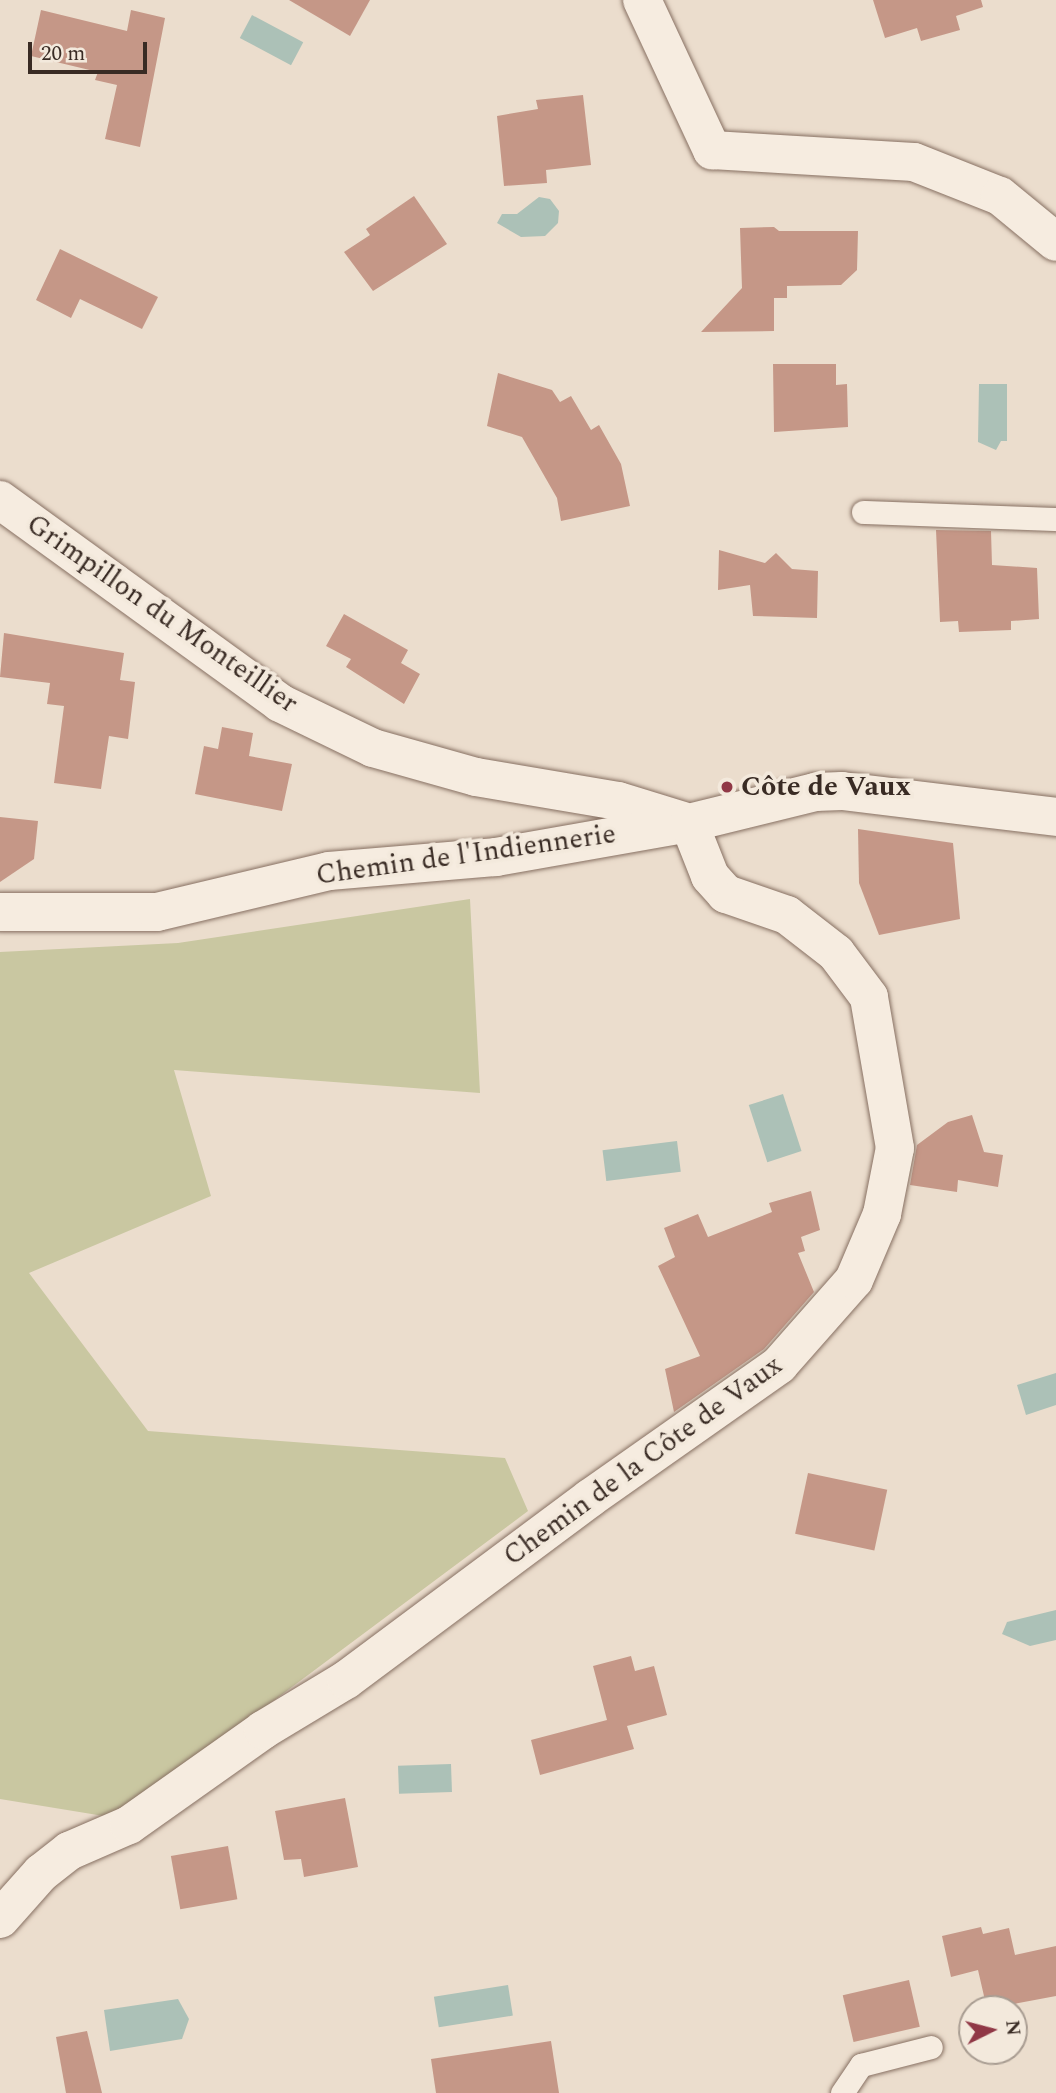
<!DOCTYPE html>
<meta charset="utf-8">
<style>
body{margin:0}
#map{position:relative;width:1056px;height:2093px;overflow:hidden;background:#ebddcd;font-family:Spectral,serif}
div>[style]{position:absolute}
.green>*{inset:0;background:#c9c7a1}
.water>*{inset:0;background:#acc1b7;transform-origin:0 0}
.building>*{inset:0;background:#c59787;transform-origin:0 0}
.roads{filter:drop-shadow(0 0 2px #877062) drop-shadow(0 0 2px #877062)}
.lane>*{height:23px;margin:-11.5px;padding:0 11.5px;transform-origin:11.5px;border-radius:11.5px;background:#f6ece0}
.street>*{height:38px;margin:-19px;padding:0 19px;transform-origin:19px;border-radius:19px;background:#f6ece0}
.dots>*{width:19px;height:19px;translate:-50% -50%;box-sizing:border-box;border:4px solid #f3e9dc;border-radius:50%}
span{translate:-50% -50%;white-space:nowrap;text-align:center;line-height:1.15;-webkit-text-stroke:7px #f3e9dc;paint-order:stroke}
.street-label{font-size:28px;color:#392b24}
.poi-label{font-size:28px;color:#392b24;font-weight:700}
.left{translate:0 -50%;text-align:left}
.north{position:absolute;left:958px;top:1995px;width:70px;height:70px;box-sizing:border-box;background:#f3e9dc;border:2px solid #a99d92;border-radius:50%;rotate:84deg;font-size:19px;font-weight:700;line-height:28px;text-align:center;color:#392b24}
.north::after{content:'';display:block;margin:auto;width:24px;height:32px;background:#903846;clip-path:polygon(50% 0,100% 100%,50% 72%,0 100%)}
.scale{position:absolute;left:28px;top:42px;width:119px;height:32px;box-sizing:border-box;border:4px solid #392b24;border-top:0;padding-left:9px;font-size:21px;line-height:24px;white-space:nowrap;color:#392b24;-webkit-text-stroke:5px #f3e9dc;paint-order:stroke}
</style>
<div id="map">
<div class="green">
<div style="clip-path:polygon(470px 899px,480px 1093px,174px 1070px,211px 1196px,29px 1273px,148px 1431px,505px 1458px,528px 1511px,116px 1818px,0 1799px,0 952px,178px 943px)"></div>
</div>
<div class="water">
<div style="left:252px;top:15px;width:58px;height:26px;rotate:28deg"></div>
<div style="clip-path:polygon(539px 197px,550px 199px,559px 211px,558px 223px,545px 236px,521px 237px,497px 223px,502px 214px,517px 214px)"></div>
<div style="clip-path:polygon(979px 384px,1007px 384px,1007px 441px,1001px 441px,996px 450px,978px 442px)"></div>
<div style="left:783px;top:1094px;width:60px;height:36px;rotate:72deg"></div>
<div style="left:677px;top:1141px;width:31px;height:75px;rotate:83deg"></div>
<div style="clip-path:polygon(1056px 1373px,1056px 1405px,1026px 1415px,1017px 1385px)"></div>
<div style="clip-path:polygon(1056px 1610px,1056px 1640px,1030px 1646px,1002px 1634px,1007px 1622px)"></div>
<div style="left:451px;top:1764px;width:28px;height:53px;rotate:88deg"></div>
<div style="left:508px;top:1985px;width:31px;height:75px;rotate:81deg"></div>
<div style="clip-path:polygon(178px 1999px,189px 2019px,182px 2039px,110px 2051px,104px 2010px)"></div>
</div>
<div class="building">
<div style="clip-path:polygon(289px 0,370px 0,350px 36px)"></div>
<div style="clip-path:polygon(873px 0,981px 0,983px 7px,956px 16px,960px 30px,921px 41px,917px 28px,885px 38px)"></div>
<div style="clip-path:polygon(41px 10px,127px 31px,131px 10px,165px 18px,140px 147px,105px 139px,117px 85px,95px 80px,98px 72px,31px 56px)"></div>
<div style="clip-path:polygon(583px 95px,591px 165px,546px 170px,547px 183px,504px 186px,497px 116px,538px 109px,536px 100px)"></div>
<div style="clip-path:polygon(414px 196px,447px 244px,373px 291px,344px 252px,370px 235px,366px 229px)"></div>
<div style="clip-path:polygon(774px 227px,779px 231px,858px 231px,857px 270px,841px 285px,787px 286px,787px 298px,774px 298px,774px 331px,701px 332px,742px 288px,740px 228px)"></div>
<div style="clip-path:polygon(60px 249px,158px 297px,142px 329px,80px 299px,71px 318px,36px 300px)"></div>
<div style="clip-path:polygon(773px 364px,836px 364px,836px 385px,847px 384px,848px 427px,774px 432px)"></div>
<div style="clip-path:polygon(498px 373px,552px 390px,560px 402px,571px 396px,591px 430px,599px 425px,621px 464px,630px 506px,561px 521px,557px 498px,522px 437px,487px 426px)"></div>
<div style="clip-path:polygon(936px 530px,991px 531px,992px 565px,1037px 568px,1039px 619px,1011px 621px,1011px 630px,959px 632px,958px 621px,940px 622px)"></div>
<div style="clip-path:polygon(719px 550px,765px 563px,776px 553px,792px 569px,818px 571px,817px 618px,753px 616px,750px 585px,718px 590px)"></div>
<div style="clip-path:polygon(344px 614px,408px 650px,401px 663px,420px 674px,404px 704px,346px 667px,351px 659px,326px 646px)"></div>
<div style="clip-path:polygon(4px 633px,124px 653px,120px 680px,135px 682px,128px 739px,109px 736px,101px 789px,54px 783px,64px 706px,47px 704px,50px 683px,0 677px)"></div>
<div style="clip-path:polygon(222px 727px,253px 733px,249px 756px,292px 764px,282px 811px,195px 794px,204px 746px,218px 749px)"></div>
<div style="clip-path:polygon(0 817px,38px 821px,34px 859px,0 882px)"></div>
<div style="clip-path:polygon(858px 829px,953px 843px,960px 919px,879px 935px,859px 883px)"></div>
<div style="clip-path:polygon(972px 1115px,984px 1152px,1003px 1155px,998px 1187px,958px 1180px,957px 1192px,910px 1185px,917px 1145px,948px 1122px)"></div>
<div style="clip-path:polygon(811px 1191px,820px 1230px,801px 1237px,805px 1251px,798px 1253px,814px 1292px,764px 1349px,674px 1412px,665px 1369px,700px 1356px,658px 1266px,675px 1257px,664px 1228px,698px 1214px,708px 1237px,772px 1212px,769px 1203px)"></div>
<div style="left:808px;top:1473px;width:81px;height:62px;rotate:12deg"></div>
<div style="clip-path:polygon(631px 1656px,635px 1671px,654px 1666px,667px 1715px,627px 1726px,634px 1749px,540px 1775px,531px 1740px,607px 1720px,593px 1666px)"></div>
<div style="clip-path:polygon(345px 1798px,358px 1867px,304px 1877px,301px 1859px,284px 1860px,275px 1811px)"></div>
<div style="left:228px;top:1846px;width:54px;height:58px;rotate:80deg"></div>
<div style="clip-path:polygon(981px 1927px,983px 1934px,1009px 1928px,1015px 1955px,1056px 1946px,1056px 1996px,987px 2009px,978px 1970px,951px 1977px,942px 1936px)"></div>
<div style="left:909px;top:1980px;width:48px;height:68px;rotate:77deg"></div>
<div style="clip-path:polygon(87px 2031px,102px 2093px,66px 2093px,56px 2037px)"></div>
<div style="clip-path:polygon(551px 2041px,559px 2093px,436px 2093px,431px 2059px)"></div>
</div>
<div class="roads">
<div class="lane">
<div style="left:863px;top:512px;width:193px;rotate:2.1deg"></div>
<div style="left:842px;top:2093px;width:34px;rotate:-56deg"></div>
<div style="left:861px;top:2065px;width:72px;rotate:-14.4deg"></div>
</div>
<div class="street">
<div style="left:642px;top:0;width:166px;rotate:65deg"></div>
<div style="left:712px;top:150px;width:202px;rotate:3.4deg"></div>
<div style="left:914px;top:162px;width:92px;rotate:21.6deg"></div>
<div style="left:1000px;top:196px;width:72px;rotate:39.4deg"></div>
<div style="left:0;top:500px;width:346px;rotate:35.9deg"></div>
<div style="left:280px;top:703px;width:103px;rotate:25.8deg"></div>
<div style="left:373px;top:748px;width:107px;rotate:15.7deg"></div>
<div style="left:476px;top:777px;width:144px;rotate:9.6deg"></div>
<div style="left:618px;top:801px;width:68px;rotate:17.1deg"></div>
<div style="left:0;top:912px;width:157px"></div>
<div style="left:157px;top:912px;width:177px;rotate:-13.4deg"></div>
<div style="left:329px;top:871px;width:168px;rotate:-4.8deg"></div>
<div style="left:496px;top:857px;width:196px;rotate:-10deg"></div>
<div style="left:689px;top:823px;width:130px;rotate:-13.8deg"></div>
<div style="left:815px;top:792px;width:27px;rotate:-2deg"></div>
<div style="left:842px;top:791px;width:216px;rotate:6.9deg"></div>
<div style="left:0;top:1919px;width:62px;rotate:-48.3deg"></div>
<div style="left:41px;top:1873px;width:36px;rotate:-38deg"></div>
<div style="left:69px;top:1851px;width:65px;rotate:-23.4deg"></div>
<div style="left:129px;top:1825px;width:164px;rotate:-35.3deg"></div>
<div style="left:263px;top:1730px;width:97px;rotate:-31.1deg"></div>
<div style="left:346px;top:1680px;width:304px;rotate:-36.7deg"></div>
<div style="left:590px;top:1498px;width:231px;rotate:-35.1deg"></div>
<div style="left:779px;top:1365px;width:113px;rotate:-48.6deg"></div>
<div style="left:854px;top:1280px;width:72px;rotate:-67deg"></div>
<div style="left:882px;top:1214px;width:67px;rotate:-78.9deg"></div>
<div style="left:895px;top:1148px;width:153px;rotate:-99.8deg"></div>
<div style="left:869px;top:997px;width:55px;rotate:-126.9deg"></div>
<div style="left:836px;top:953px;width:62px;rotate:-142.2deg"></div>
<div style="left:787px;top:915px;width:65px;rotate:-161deg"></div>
<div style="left:726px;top:894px;width:24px;rotate:-132deg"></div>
<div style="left:710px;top:876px;width:57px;rotate:-111.6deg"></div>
</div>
</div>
<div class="dots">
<div style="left:727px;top:787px;background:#903846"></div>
</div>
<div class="street-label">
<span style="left:162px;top:614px;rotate:35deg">Grimpillon du Monteillier</span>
<span style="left:466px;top:855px;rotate:-8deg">Chemin de l'Indiennerie</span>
<span style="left:643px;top:1461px;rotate:-36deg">Chemin de la Côte de Vaux</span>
</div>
<div class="poi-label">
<span class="left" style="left:741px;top:787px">Côte de Vaux</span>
</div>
<div class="north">N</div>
<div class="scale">20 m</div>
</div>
